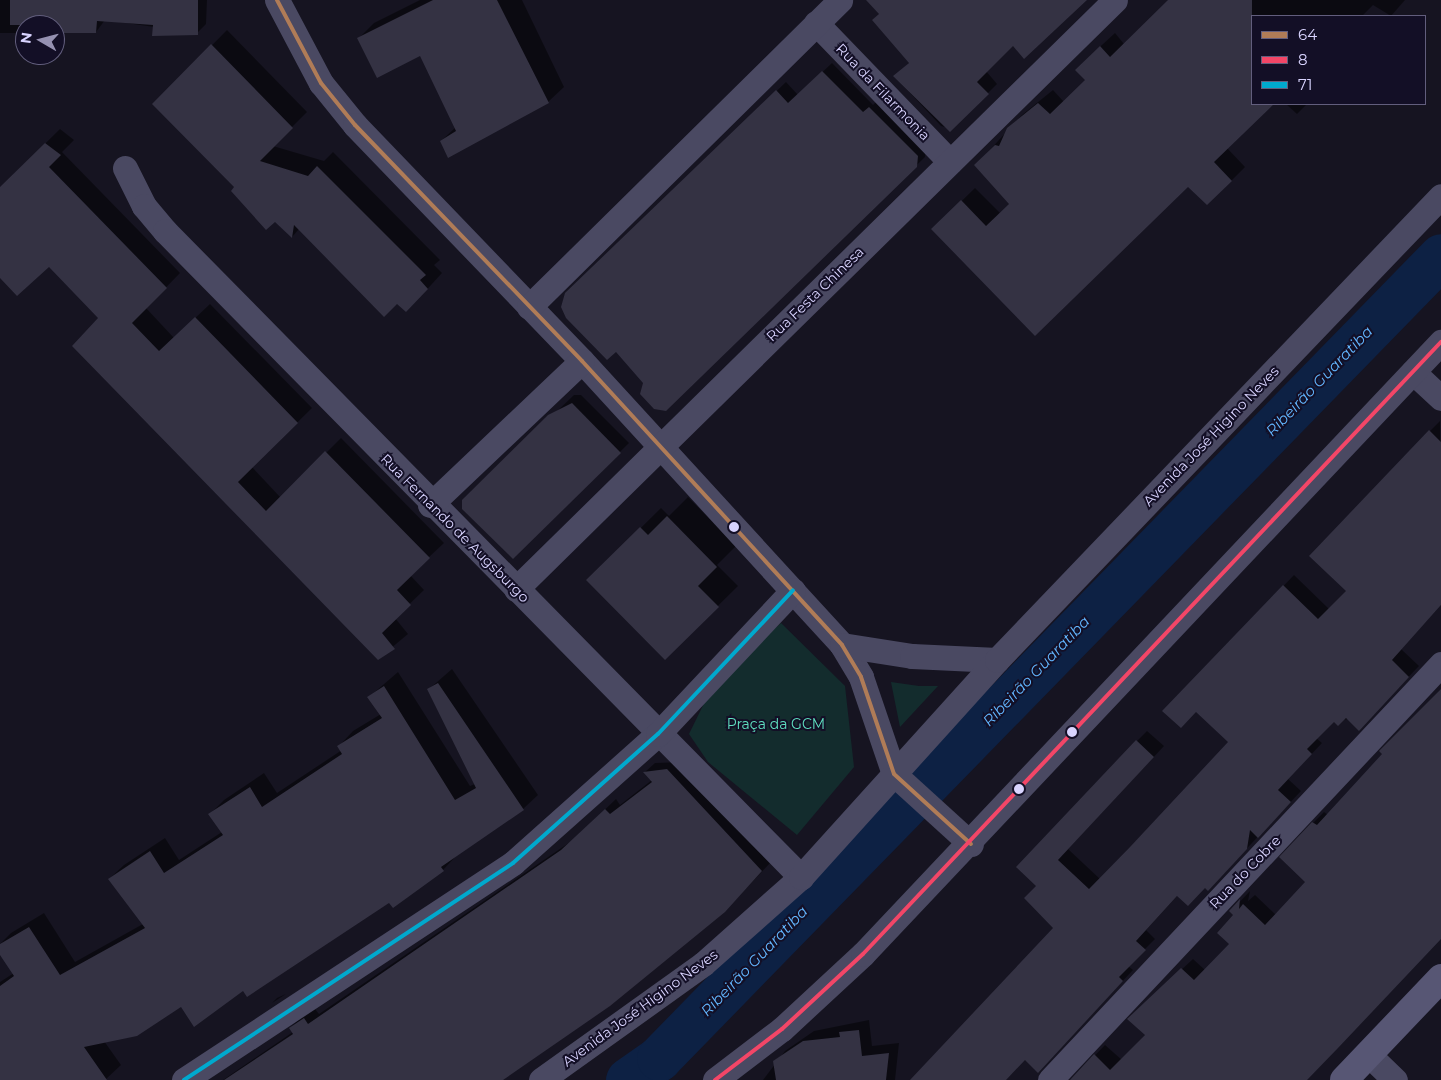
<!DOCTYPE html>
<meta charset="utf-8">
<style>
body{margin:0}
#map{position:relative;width:1441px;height:1080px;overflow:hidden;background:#161421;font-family:Montserrat,sans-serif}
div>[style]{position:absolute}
.green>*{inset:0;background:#132c2d}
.shadow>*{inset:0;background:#0007}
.river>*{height:45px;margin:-22.5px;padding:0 22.5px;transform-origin:22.5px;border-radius:22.5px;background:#0d2144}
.building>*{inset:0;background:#343243}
.street>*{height:25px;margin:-12.5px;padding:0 12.5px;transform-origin:12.5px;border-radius:12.5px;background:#4a4962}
.secondary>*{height:28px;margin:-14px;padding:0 14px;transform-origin:14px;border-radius:14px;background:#575674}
.bus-1>*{height:4px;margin:-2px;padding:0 2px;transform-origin:2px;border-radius:2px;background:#b07c57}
.bus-2>*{height:4px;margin:-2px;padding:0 2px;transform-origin:2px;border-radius:2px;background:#f34667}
.bus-3>*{height:4px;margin:-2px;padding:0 2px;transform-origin:2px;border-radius:2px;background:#00a9ce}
.dots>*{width:14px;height:14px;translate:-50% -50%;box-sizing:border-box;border:2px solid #130f26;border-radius:50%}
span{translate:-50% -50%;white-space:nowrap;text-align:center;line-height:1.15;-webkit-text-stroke:4px #130f26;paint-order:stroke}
.street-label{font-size:14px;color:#d9d4ff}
.park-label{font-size:14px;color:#5fe0c0}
.water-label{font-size:15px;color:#62b6ff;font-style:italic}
.legend{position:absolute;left:1251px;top:15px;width:175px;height:90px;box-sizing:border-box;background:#130f26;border:1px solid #625e7d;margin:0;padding:6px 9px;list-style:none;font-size:15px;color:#d9d4ff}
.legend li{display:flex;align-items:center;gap:10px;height:25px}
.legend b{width:25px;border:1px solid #625e7d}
.north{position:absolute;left:15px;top:15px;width:50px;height:50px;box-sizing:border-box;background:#130f26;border:1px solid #625e7d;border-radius:50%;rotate:278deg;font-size:14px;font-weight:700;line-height:20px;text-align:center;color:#d9d4ff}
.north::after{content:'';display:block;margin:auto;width:18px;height:22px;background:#9591b1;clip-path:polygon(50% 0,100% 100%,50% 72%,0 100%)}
</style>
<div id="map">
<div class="green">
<div style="clip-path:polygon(781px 623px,845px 686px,854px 767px,797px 835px,708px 762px,689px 734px,715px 681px)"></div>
<div style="clip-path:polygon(891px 682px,919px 686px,938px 686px,900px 727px)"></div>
</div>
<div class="shadow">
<div style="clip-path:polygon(0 0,207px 0,206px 24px,197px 33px,105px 20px,96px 32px,55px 33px,55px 25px,25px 25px,25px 33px,0 33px)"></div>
<div style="clip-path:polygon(420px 0,522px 0,564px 87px,548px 102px,441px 141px,456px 127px,420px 54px,358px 39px,374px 23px)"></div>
<div style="clip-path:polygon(872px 0,1085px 0,1013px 44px,986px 71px,997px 84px,952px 129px,941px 126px,895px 77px,910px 62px)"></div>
<div style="clip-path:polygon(1170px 0,1405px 0,1391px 16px,1373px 5px,1362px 16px,1252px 16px,1252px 104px,1272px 104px,1227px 148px,1245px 167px,1231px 181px,1188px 185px,1035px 334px,933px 229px,975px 188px,1000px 213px,1011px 204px,976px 165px,1022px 115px,1053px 90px,1064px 102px,1086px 80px,1090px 56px,1115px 33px,1124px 44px)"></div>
<div style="clip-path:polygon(227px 30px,307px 112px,273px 146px,324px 161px,333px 152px,440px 260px,434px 265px,442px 273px,421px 296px,299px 229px,292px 237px,154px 104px)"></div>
<div style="clip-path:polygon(832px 63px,873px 105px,879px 99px,926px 147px,925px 157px,665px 410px,575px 285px,786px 82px,798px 95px)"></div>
<div style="clip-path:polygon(1286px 104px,1307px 104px,1297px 114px)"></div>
<div style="clip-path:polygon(60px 129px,74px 140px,62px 152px,180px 273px,146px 308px,174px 338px,210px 304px,312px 408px,252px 467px,281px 498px,341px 438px,444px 543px,410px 575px,424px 590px,395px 618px,408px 634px,378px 659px,100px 318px,49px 266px,0 277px,0 188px)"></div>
<div style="clip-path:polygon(574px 395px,581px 395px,629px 443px,513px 557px,472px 492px)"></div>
<div style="clip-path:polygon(1440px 421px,1441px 605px,1401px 649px,1419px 666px,1369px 718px,1334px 720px,1316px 738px,1322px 743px,1288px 779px,1301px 791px,1219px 878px,1178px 895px,1146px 930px,1155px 939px,1128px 966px,1133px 970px,1048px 1061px,1025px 1059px,1005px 1080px,911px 1080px,1055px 928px,1038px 886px,1137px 741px,1147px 731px,1164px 746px,1068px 849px,1100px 879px,1230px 742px,1197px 711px,1164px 711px,1294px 575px,1329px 609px,1348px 590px,1430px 431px)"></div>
<div style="clip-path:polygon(688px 497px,736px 546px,717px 565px,738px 586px,665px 658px,588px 580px,661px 508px,669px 516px)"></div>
<div style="clip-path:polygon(452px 669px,538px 795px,523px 809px,457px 855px,443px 870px,244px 990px,182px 1006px,104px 1041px,121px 1065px,105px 1080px,0 1080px,0 982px,14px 973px,0 953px,0 944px,11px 933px,44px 913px,75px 962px,143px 924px,109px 879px,124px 865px,165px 838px,179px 860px,222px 832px,210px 814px,224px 800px,264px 773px,277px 793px,342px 750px,339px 746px,353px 731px,381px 714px,369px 697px,398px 672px,470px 786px,475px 784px,429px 689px)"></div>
<div style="clip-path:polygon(1441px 689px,1441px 937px,1306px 1080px,1071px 1080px,1105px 1045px,1122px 1060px,1146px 1034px,1140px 1008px,1193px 959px,1205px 970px,1230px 944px,1235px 915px,1231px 911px,1250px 891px,1248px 901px,1255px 895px,1276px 915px,1307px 881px,1313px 823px,1324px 812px,1328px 815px)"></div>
<div style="clip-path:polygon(683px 762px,772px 861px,735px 900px,500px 1080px,223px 1080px,293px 1032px,290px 1028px,300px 1018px,315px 1009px,319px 1014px,573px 840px,616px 799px,620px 805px,652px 780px,645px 772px,655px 763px)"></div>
<div style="clip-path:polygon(286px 994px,272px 1003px,277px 998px)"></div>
<div style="clip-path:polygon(869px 1020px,872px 1046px,899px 1043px,895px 1080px,763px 1080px,785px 1051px,814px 1031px)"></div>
</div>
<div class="river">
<div style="left:628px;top:1080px;width:38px;rotate:-35deg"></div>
<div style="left:659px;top:1058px;width:1120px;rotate:-45.72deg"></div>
</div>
<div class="building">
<div style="clip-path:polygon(10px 0,198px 0,198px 35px,152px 36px,153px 25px,97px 21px,96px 33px,55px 33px,55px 25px,10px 25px)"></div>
<div style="clip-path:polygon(433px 0,497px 0,549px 103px,448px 158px,440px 141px,456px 131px,420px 56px,377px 78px,357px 38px)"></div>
<div style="clip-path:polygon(866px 0,1087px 0,1024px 59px,1013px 46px,977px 82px,989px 94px,950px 132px,893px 76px,909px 63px,872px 20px,879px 14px)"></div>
<div style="clip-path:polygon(1168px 0,1252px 0,1252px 104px,1274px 104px,1214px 162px,1232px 181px,1207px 205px,1188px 187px,1035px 336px,931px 229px,961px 200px,986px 226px,1009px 204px,974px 165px,995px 145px,999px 146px,1007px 128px,1038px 103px,1050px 114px,1085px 80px,1075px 70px,1100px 46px,1110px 57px)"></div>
<div style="clip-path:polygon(211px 44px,293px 128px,260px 161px,308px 176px,317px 166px,426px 275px,420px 280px,428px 289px,406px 312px,397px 304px,384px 317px,294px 225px,292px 238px,275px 222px,266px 230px,231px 191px,234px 187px,152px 104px)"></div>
<div style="clip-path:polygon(822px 71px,863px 112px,869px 107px,918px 156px,917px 167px,666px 411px,654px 409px,640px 394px,643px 383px,616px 352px,607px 360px,566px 318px,561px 307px,565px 293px,776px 90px,788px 103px)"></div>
<div style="clip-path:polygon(45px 143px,61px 155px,49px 167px,167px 288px,132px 323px,159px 351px,195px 317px,298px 423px,238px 482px,266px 511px,325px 451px,430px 558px,397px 590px,411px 605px,382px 633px,395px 649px,378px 660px,72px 346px,98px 318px,49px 267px,17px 296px,0 278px,0 187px)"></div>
<div style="clip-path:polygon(572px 403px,621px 453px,513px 559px,462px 509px,462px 500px,548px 415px)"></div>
<div style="clip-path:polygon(1429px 430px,1441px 442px,1441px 605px,1392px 660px,1409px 677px,1359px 731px,1346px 718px,1338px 726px,1334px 722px,1307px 749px,1312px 754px,1278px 790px,1291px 802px,1258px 838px,1250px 830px,1247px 849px,1208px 891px,1205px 888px,1188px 906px,1177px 896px,1136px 941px,1146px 950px,1119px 977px,1123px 981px,1038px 1073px,1025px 1060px,1006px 1080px,910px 1080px,1053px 928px,1024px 898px,1036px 886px,1016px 867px,1136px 740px,1154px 757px,1058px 860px,1089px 889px,1130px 847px,1228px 742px,1196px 712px,1181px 728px,1162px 711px,1283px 585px,1318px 619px,1346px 591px,1309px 556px)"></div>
<div style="clip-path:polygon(667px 516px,717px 567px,698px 586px,719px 607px,665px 660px,586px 580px,640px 527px,648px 535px)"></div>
<div style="clip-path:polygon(438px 683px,524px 810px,441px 867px,444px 871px,393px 908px,389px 903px,247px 997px,243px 991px,194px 1027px,181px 1007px,137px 1036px,84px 1047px,107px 1080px,0 1080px,0 986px,14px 976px,0 955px,0 944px,29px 927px,60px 975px,145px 928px,108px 879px,150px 851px,164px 873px,223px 835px,208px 814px,250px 787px,262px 807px,342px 754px,337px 746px,382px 718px,367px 697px,384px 686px,455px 800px,476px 788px,427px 689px)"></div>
<div style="clip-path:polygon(1441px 689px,1441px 939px,1338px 1048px,1307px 1080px,1070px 1080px,1094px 1054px,1110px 1070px,1145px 1035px,1127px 1019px,1181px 968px,1194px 980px,1229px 944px,1217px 933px,1233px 915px,1229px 911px,1240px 899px,1239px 909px,1243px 904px,1265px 925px,1305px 882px,1279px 857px,1312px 822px,1317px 825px,1382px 754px,1379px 751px)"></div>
<div style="clip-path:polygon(667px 769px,762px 871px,725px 912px,610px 1006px,503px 1080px,224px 1080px,293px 1034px,289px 1028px,304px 1018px,308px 1024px,561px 850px,605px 809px,610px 814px,652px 782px,643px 772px)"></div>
<div style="clip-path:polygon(859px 1030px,862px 1056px,889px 1053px,886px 1080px,776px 1080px,773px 1061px,803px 1041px,840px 1037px,839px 1032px)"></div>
</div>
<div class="street">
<div style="left:277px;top:0;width:94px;rotate:62.1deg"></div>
<div style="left:321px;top:83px;width:54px;rotate:51deg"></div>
<div style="left:355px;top:125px;width:327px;rotate:46.1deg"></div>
<div style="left:582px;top:361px;width:385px;rotate:47.5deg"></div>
<div style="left:842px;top:645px;width:37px;rotate:59deg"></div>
<div style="left:861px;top:677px;width:102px;rotate:71.2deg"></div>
<div style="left:894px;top:774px;width:104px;rotate:42.3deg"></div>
<div style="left:816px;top:23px;width:193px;rotate:46deg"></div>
<div style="left:125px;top:168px;width:42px;rotate:63.4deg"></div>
<div style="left:144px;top:206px;width:33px;rotate:50deg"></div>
<div style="left:165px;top:231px;width:907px;rotate:45.45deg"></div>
<div style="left:529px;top:307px;width:437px;rotate:-44.6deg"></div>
<div style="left:1413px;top:372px;width:38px;rotate:43deg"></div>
<div style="left:430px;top:505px;width:209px;rotate:-43.5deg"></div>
<div style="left:516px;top:589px;width:840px;rotate:-44.52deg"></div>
<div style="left:842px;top:645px;width:71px;rotate:8.9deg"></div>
<div style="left:912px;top:656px;width:85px;rotate:2.7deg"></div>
<div style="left:1369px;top:1055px;width:36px;rotate:44deg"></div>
<div style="left:184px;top:1080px;width:394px;rotate:-33.4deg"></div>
<div style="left:513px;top:863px;width:194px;rotate:-41.7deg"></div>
<div style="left:658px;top:734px;width:197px;rotate:-46.8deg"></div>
<div style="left:541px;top:1080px;width:199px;rotate:-35.6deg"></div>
<div style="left:703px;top:964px;width:131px;rotate:-41.6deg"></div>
<div style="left:801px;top:877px;width:292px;rotate:-47.9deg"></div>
<div style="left:997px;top:660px;width:642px;rotate:-46.26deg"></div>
<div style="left:715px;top:1080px;width:84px;rotate:-37.3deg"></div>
<div style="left:782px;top:1029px;width:110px;rotate:-42.8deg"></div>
<div style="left:863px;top:954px;width:842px;rotate:-46.64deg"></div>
<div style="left:1050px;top:1080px;width:571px;rotate:-46.77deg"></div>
</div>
<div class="secondary">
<div style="left:1344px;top:1080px;width:141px;rotate:-46.4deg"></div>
</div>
<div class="bus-1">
<div style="left:277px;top:0;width:94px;rotate:62.1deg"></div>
<div style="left:321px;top:83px;width:54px;rotate:51deg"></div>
<div style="left:355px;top:125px;width:327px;rotate:46.1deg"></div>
<div style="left:582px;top:361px;width:385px;rotate:47.5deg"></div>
<div style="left:842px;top:645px;width:37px;rotate:59deg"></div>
<div style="left:861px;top:677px;width:102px;rotate:71.2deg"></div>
<div style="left:894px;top:774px;width:104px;rotate:42.3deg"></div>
</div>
<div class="bus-2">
<div style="left:715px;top:1080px;width:84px;rotate:-37.3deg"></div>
<div style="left:782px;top:1029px;width:110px;rotate:-42.8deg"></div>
<div style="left:863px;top:954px;width:842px;rotate:-46.64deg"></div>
</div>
<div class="bus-3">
<div style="left:184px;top:1080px;width:394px;rotate:-33.4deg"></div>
<div style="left:513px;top:863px;width:194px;rotate:-41.7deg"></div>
<div style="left:658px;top:734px;width:197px;rotate:-46.8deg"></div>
</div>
<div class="dots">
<div style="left:734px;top:527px;background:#d9d4ff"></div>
<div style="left:1072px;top:732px;background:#d9d4ff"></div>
<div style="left:1019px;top:789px;background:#d9d4ff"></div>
</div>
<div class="street-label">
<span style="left:883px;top:92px;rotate:46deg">Rua da Filarmonia</span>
<span style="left:815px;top:294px;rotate:-44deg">Rua Festa Chinesa</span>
<span style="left:1211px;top:436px;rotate:-46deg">Avenida José Higino Neves</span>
<span style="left:455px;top:528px;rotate:45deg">Rua Fernando de Augsburgo</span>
<span style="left:1245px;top:872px;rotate:-46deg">Rua do Cobre</span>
<span style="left:640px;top:1008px;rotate:-36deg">Avenida José Higino Neves</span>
</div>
<div class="park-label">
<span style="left:776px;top:724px">Praça da GCM</span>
</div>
<div class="water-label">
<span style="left:1319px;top:381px;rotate:-46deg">Ribeirão Guaratiba</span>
<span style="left:1036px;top:671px;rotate:-46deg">Ribeirão Guaratiba</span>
<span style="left:754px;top:961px;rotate:-46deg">Ribeirão Guaratiba</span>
</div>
<ul class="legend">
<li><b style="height:6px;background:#b07c57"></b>64</li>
<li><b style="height:6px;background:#f34667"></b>8</li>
<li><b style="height:6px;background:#00a9ce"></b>71</li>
</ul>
<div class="north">N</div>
</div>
